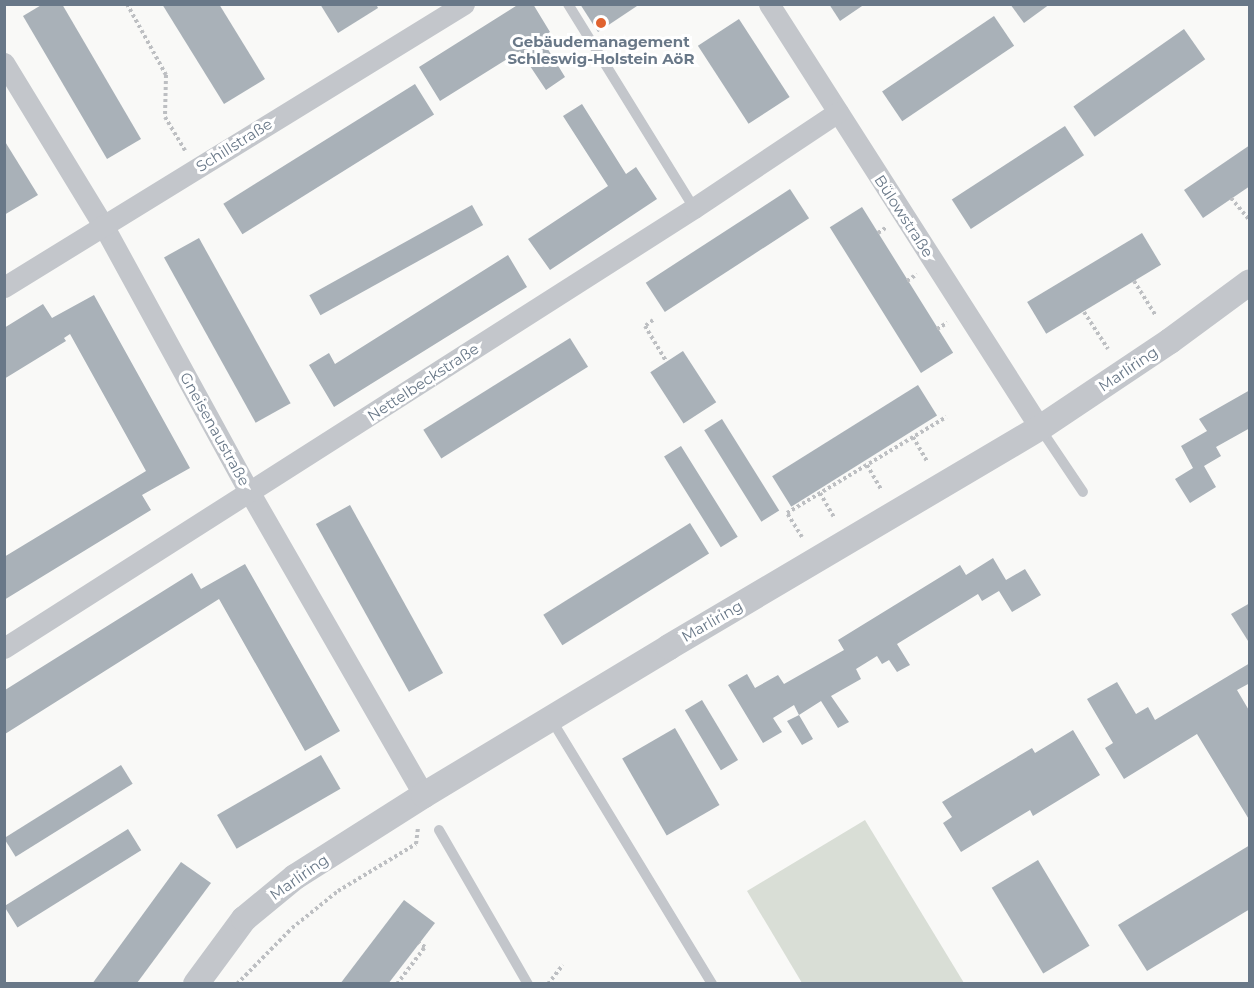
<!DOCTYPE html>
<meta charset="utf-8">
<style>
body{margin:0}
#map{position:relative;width:1254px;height:988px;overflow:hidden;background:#f9f9f7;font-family:Montserrat,sans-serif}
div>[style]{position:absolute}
.green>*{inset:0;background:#d9ded6}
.building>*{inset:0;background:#a9b1b8;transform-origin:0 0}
.path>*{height:4px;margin-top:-2px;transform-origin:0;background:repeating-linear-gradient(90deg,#bdbfc2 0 3px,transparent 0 6px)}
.service>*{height:10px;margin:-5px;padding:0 5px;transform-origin:5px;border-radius:5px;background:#c3c6cb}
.minor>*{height:21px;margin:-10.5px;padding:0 10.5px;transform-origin:10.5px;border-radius:10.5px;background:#c3c6cb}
.tertiary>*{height:26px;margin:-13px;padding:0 13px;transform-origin:13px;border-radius:13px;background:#c3c6cb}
.dots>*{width:16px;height:16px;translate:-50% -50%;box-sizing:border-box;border:3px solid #fff;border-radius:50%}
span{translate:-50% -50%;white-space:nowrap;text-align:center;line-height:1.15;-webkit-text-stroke:6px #fff;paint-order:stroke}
.poi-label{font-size:15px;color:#697888;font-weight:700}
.street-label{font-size:15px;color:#697888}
.frame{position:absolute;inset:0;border:6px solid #697888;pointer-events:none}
</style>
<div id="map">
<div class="green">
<div style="clip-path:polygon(865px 820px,964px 983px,802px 983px,747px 891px)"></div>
</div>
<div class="building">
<div style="clip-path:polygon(43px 4px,62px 4px,141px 139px,107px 159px,23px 16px)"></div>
<div style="clip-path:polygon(162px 4px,219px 4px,265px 79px,224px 104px)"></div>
<div style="clip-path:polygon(320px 4px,376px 4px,378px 8px,338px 33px)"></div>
<div style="clip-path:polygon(519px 4px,533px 4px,550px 32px,541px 38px,565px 77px,546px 90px,520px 51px,440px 101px,419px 67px)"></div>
<div style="clip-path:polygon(580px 4px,640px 4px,598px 32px)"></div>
<div style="clip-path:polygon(829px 4px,865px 4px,840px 21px)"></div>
<div style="clip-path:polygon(1010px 4px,1050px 4px,1024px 23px)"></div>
<div style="left:994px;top:16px;width:36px;height:135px;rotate:56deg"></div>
<div style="left:739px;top:19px;width:93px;height:49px;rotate:57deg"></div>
<div style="left:1184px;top:29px;width:37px;height:135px;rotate:55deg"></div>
<div style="left:415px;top:84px;width:36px;height:226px;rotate:58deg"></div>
<div style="clip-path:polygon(582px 104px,626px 174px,636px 167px,657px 199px,550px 270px,528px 239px,608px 186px,563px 116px)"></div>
<div style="left:1065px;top:126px;width:35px;height:135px;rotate:57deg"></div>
<div style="clip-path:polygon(4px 140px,38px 195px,4px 215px)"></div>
<div style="clip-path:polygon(1250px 145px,1250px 186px,1203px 218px,1184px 190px)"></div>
<div style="left:790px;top:189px;width:35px;height:172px;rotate:57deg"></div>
<div style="left:472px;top:205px;width:23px;height:186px;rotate:61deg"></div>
<div style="left:862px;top:207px;width:172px;height:38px;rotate:58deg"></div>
<div style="left:1142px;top:233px;width:37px;height:134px;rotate:59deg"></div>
<div style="left:199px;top:238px;width:189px;height:40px;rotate:61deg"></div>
<div style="clip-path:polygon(508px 255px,527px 287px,334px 407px,309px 365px,329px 353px,335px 364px)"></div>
<div style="clip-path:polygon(94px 295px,190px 468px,142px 495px,151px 510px,4px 600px,4px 557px,146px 471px,70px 334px,64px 338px,66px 341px,4px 379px,4px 328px,43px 304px,52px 318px)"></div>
<div style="left:570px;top:338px;width:34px;height:173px;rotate:58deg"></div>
<div style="left:683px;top:351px;width:61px;height:39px;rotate:57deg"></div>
<div style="left:918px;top:385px;width:36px;height:172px;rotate:58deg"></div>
<div style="clip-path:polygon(1250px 390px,1250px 428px,1216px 447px,1221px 456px,1204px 466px,1216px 487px,1190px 503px,1175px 479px,1193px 468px,1181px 446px,1207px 431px,1199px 419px)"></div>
<div style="left:722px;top:419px;width:108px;height:21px;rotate:58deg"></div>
<div style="left:681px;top:446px;width:107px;height:20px;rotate:58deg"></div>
<div style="left:350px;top:505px;width:192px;height:39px;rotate:61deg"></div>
<div style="left:690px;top:523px;width:36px;height:173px;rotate:58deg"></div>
<div style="clip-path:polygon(993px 558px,1006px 580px,1025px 569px,1041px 595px,1012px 612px,999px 591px,982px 601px,978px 594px,897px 644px,910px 665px,897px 672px,889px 660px,882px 664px,877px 656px,856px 669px,861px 679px,831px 696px,849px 722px,838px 728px,821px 701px,799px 715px,813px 739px,802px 745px,787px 721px,799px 715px,794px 705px,773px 718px,782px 732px,763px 743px,728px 685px,747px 674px,755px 688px,778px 675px,784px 684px,844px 650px,838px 640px,960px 565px,966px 575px)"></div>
<div style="clip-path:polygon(245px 564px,340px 731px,305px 751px,219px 599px,5px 734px,5px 690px,192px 573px,201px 589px)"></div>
<div style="clip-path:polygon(1250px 603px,1250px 644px,1231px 614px)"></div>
<div style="clip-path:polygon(1250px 663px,1250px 683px,1237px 690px,1250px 712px,1250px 821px,1197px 734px,1124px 779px,1105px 748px,1113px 743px,1087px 699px,1117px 682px,1136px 714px,1148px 707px,1155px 720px)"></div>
<div style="left:702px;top:700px;width:70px;height:20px;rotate:59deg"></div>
<div style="left:675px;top:728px;width:89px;height:61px;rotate:60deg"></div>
<div style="clip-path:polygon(1073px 730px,1100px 775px,1033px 816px,1030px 810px,961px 852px,943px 823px,952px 817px,942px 802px,1032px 748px,1035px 753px)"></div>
<div style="left:321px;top:755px;width:39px;height:120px;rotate:60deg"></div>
<div style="left:121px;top:765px;width:22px;height:138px;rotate:58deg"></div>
<div style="left:128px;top:829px;width:25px;height:146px;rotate:58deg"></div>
<div style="clip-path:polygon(1250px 845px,1250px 909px,1147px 971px,1118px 925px)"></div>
<div style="left:1038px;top:860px;width:100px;height:54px;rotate:59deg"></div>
<div style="clip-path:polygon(181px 862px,211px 883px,137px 983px,92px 984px)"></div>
<div style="clip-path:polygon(404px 900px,435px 923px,388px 984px,340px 984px)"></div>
</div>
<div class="path">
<div style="left:127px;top:4px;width:81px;rotate:61.2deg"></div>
<div style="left:166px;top:75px;width:42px;rotate:91.4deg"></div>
<div style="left:165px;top:117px;width:39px;rotate:59deg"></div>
<div style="left:1231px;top:198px;width:30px;rotate:50deg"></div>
<div style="left:878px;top:233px;width:11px;rotate:-34deg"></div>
<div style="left:907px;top:281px;width:12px;rotate:-35deg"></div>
<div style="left:1134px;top:281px;width:41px;rotate:57.8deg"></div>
<div style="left:1084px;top:312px;width:44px;rotate:57deg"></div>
<div style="left:653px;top:320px;width:10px;rotate:143deg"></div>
<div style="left:645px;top:326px;width:41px;rotate:59deg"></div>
<div style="left:937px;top:329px;width:12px;rotate:-31deg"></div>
<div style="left:913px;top:437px;width:28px;rotate:60deg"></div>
<div style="left:867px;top:465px;width:28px;rotate:60deg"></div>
<div style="left:820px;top:493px;width:28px;rotate:60deg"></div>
<div style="left:802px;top:537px;width:28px;rotate:-122deg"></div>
<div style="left:787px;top:513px;width:186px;rotate:-31.1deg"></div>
<div style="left:388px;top:983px;width:1px;rotate:45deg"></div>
<div style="left:237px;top:984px;width:78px;rotate:-45.5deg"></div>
<div style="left:292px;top:928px;width:59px;rotate:-38.8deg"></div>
<div style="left:338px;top:891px;width:91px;rotate:-31.1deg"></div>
<div style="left:416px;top:844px;width:16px;rotate:-83deg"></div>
<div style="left:397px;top:984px;width:46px;rotate:-52.9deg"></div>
<div style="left:425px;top:947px;width:7px;rotate:-146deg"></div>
<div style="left:548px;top:984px;width:24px;rotate:-52deg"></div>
</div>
<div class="service">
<div style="left:568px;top:4px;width:240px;rotate:58.3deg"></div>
<div style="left:1040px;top:428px;width:77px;rotate:56.1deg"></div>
<div style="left:551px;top:719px;width:310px;rotate:58.7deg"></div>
<div style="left:439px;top:830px;width:178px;rotate:60deg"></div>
</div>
<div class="minor">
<div style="left:769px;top:4px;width:503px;rotate:57.42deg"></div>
<div style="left:4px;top:63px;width:190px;rotate:58.6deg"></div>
<div style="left:103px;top:225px;width:306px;rotate:61.3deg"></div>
<div style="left:250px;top:493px;width:349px;rotate:60.1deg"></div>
<div style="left:4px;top:287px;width:540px;rotate:-31.6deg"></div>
<div style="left:4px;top:648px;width:818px;rotate:-32.52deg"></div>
<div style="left:694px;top:208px;width:173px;rotate:-33.7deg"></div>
</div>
<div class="tertiary">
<div style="left:196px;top:984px;width:81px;rotate:-53.6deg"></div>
<div style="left:244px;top:919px;width:66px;rotate:-39.5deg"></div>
<div style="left:295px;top:877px;width:153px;rotate:-32.4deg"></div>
<div style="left:424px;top:795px;width:286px;rotate:-31.1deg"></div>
<div style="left:669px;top:647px;width:431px;rotate:-30.6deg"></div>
<div style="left:1040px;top:428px;width:156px;rotate:-33.8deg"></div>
<div style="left:1170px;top:341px;width:99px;rotate:-36.4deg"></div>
</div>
<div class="dots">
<div style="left:601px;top:23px;background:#e06330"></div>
</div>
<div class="poi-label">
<span style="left:601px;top:50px">Gebäudemanagement<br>Schleswig-Holstein AöR</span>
</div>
<div class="street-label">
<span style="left:234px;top:145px;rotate:-32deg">Schillstraße</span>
<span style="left:904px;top:216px;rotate:57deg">Bülowstraße</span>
<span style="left:1128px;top:369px;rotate:-34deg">Marliring</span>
<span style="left:423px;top:382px;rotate:-33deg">Nettelbeckstraße</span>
<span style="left:215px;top:429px;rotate:61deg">Gneisenaustraße</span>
<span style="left:712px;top:621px;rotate:-30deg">Marliring</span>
<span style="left:299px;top:877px;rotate:-35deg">Marliring</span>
</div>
<div class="frame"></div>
</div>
